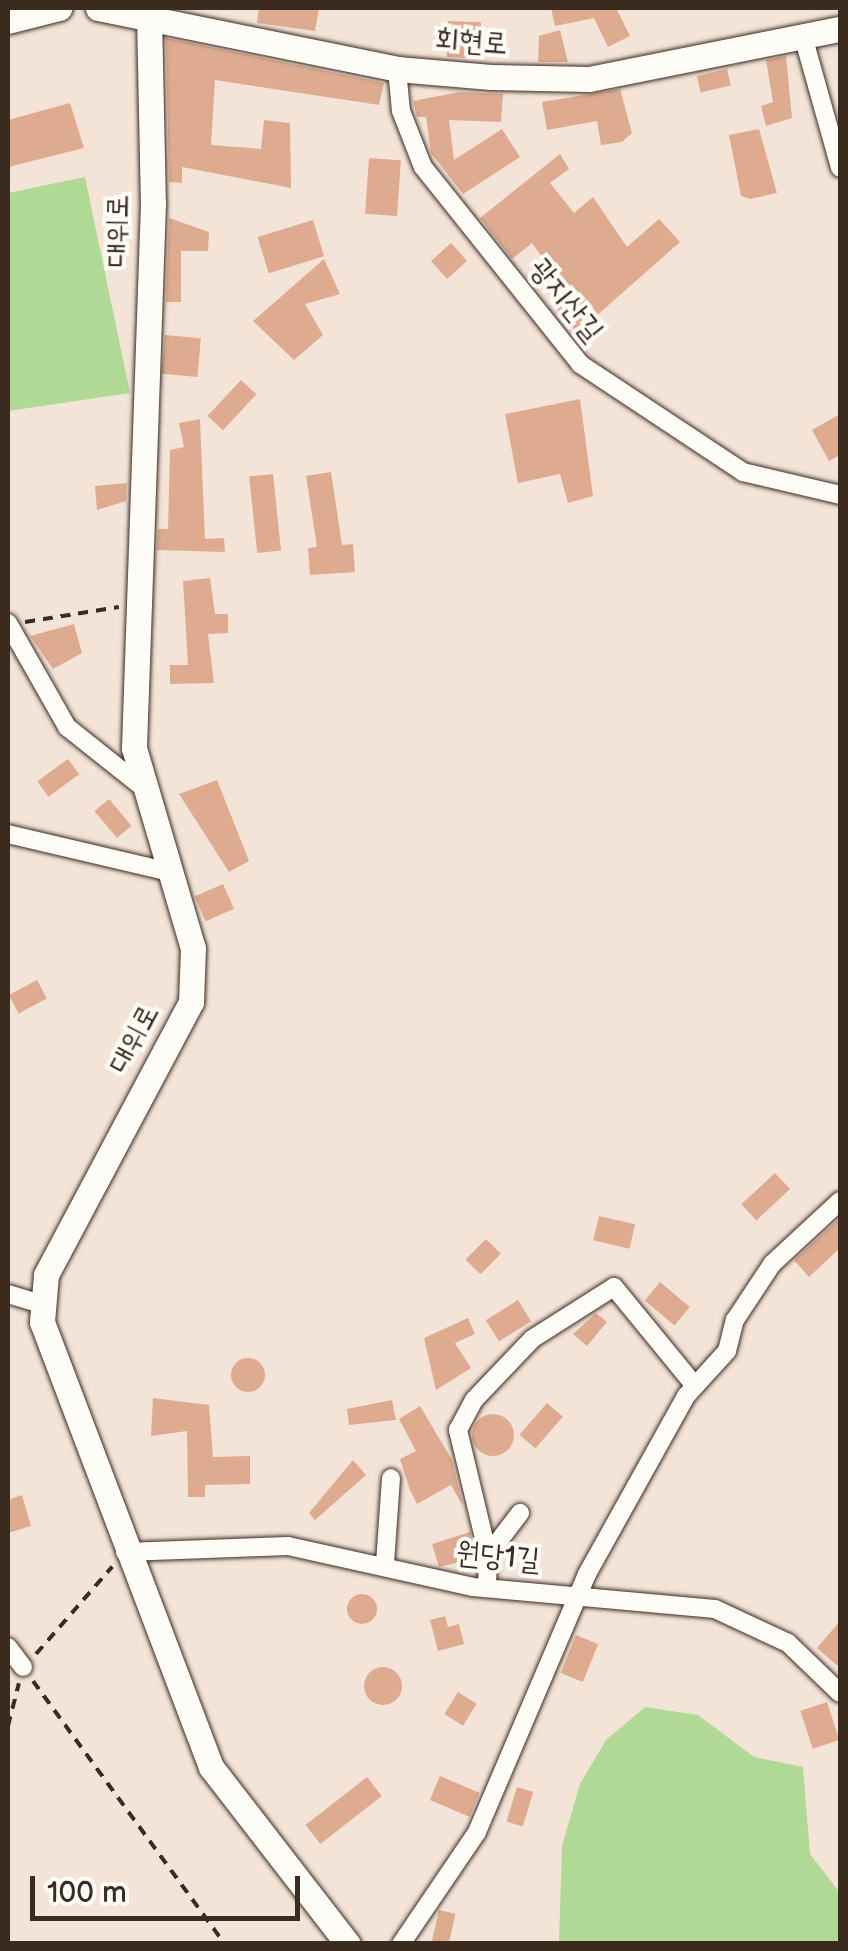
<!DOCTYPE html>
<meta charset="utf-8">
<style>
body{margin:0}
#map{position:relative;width:848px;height:1951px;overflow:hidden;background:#f4e4d8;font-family:"Balsamiq Sans","Poor Story",sans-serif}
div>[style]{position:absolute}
.green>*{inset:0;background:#afd995}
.building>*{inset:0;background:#deab91;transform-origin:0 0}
.round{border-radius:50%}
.path>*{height:4px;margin-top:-2px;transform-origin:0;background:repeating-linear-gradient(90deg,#3b2a1e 0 10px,transparent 0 18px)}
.roads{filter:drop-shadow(0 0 2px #3b2a1e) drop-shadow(0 0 2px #3b2a1e)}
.street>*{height:18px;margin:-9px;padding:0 9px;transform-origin:9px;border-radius:9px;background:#fdfcf7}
.secondary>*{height:25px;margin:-12.5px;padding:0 12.5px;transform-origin:12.5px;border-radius:12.5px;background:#fdfcf7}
span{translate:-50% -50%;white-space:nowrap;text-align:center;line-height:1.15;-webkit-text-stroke:8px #fdfcf7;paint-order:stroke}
.street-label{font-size:30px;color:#3b2a1e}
.frame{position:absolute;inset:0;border:10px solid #3b2a1e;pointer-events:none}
.scale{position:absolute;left:30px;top:1876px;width:270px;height:45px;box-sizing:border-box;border:5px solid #3b2a1e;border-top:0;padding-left:12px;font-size:30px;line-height:35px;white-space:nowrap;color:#3b2a1e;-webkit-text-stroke:8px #fdfcf7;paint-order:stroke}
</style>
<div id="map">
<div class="green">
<div style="clip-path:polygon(85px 177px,130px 393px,8px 411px,8px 193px)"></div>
<div style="clip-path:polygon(645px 1707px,698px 1715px,754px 1757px,803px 1767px,810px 1854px,840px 1893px,840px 1943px,559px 1943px,562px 1846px,580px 1784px,606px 1740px)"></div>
</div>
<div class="building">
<div style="clip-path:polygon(259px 8px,319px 8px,315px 31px,257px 23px)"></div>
<div style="clip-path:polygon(551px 8px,616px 8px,630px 36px,608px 47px,594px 18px,555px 26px)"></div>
<div style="left:448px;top:21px;width:33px;height:36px;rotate:2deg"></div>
<div style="clip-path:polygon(560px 30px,568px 62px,538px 62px,539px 36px)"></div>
<div style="clip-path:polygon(166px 38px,384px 83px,379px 105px,215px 80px,211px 145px,261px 149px,264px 120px,290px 123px,291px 188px,182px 167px,182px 183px,169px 182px)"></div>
<div style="clip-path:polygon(786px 56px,792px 118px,766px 126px,761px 106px,773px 102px,766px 60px)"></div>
<div style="left:727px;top:69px;width:17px;height:31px;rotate:77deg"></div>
<div style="clip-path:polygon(620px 89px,632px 133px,622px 142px,601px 145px,597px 121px,547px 130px,542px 102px)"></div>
<div style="clip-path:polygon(459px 92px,503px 94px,501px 122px,449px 120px,454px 160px,502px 129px,520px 157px,463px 194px,431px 153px,426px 117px,417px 117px,413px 101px)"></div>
<div style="clip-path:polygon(70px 103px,84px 148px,8px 167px,8px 120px)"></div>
<div style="clip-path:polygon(759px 129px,777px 193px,750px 199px,741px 196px,729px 135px)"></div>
<div style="clip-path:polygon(560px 154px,569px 169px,550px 183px,574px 213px,593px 197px,627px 247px,659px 219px,680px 242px,577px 333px,554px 306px,568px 294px,532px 243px,512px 259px,480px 218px)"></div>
<div style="left:369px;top:158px;width:32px;height:56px;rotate:4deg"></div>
<div style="clip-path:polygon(169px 218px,209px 232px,208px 251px,181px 251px,181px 302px,166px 302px)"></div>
<div style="left:313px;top:220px;width:38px;height:58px;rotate:73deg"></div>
<div style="left:451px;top:243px;width:24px;height:27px;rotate:48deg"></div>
<div style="clip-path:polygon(324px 259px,340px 294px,305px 304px,323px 335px,294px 360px,253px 321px)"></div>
<div style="left:165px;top:335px;width:36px;height:39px;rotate:5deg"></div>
<div style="left:241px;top:380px;width:21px;height:49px;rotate:43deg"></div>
<div style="clip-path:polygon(580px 399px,593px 496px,568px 503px,560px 474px,518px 483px,505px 414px)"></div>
<div style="clip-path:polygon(840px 414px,840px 455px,829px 461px,812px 430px)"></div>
<div style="clip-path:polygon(200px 419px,205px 539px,224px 538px,225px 552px,157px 550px,158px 529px,168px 529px,170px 450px,184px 447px,179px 423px)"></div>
<div style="clip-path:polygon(331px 472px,342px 545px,353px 544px,355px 572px,310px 575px,308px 548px,317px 547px,306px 476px)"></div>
<div style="left:273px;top:474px;width:77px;height:24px;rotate:84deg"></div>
<div style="clip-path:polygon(127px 483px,126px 501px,97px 510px,95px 486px)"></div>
<div style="clip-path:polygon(210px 578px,215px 614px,228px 614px,228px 633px,208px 634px,214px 683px,170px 684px,170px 665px,188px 665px,183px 581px)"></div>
<div style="clip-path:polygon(74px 624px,82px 653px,53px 669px,30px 636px)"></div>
<div style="left:68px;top:759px;width:19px;height:38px;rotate:54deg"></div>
<div style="clip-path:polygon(217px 780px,249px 861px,229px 872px,179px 794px)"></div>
<div style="left:109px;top:799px;width:35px;height:19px;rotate:50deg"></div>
<div style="left:223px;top:884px;width:27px;height:31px;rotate:66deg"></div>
<div style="left:37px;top:980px;width:21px;height:32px;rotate:62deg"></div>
<div style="left:775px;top:1173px;width:22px;height:46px;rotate:47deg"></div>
<div style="left:599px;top:1216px;width:37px;height:25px;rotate:13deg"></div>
<div style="clip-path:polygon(840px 1218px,840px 1248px,809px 1277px,794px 1260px)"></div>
<div style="left:486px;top:1239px;width:21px;height:29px;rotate:45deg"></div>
<div style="left:660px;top:1282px;width:39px;height:24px;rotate:40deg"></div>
<div style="left:518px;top:1300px;width:25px;height:38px;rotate:58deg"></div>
<div style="clip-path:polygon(596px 1313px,607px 1322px,587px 1346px,573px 1334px)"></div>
<div style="clip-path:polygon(468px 1318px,475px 1334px,455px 1343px,471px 1368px,436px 1390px,424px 1338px)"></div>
<div class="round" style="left:231px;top:1358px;width:34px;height:34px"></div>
<div style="clip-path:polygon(153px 1398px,209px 1405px,213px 1457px,250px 1456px,250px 1484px,205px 1485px,205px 1497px,188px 1497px,187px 1431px,151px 1436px)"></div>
<div style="clip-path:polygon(392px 1400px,396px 1420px,349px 1425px,347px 1409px)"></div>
<div style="left:547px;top:1403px;width:21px;height:42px;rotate:41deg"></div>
<div style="clip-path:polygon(420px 1406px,452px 1460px,463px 1506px,451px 1485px,417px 1504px,410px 1490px,400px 1459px,416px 1451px,399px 1419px)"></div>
<div class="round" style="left:472px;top:1414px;width:42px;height:42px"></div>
<div style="clip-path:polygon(353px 1460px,366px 1475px,315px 1520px,309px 1513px)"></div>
<div style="clip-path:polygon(22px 1495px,31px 1526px,8px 1533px,8px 1500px)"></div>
<div style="clip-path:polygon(470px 1532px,472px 1559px,439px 1567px,432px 1544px)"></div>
<div class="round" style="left:347px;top:1594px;width:30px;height:30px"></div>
<div style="clip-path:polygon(445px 1616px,448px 1627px,459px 1624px,464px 1644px,438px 1651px,430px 1620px)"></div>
<div style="clip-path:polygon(840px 1621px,840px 1668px,817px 1648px)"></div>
<div style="left:576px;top:1635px;width:24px;height:41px;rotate:22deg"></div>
<div class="round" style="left:364px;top:1667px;width:38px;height:38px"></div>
<div style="left:458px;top:1692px;width:22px;height:26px;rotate:32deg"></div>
<div style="left:827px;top:1702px;width:40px;height:28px;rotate:72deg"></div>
<div style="left:440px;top:1776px;width:43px;height:26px;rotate:23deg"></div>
<div style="left:367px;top:1777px;width:24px;height:78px;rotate:52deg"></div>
<div style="left:517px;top:1787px;width:17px;height:36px;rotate:17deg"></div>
<div style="left:439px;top:1910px;width:17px;height:35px;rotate:13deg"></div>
</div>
<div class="path">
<div style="left:25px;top:622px;width:95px;rotate:-9.1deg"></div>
<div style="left:36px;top:1654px;width:116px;rotate:-48.9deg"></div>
<div style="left:33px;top:1681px;width:326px;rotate:53.9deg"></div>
<div style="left:8px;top:1726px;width:44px;rotate:-75.7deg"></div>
</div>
<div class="roads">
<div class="street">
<div style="left:803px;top:36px;width:137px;rotate:74.3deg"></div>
<div style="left:397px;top:69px;width:42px;rotate:84.6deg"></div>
<div style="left:401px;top:111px;width:60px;rotate:68.6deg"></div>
<div style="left:423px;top:167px;width:252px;rotate:51.4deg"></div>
<div style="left:580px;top:364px;width:196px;rotate:33.5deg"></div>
<div style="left:743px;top:472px;width:100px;rotate:13.3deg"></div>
<div style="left:8px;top:623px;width:120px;rotate:60.4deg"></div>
<div style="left:67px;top:727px;width:93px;rotate:38.5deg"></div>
<div style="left:8px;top:834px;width:166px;rotate:13.2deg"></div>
<div style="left:8px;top:1294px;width:37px;rotate:17deg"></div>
<div style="left:125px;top:1552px;width:163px;rotate:-2.1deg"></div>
<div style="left:288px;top:1546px;width:189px;rotate:12.5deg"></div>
<div style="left:473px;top:1587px;width:243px;rotate:5.2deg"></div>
<div style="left:715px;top:1609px;width:81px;rotate:25deg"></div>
<div style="left:788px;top:1643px;width:72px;rotate:43.9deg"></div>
<div style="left:488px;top:1555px;width:129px;rotate:-103.5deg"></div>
<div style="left:458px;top:1430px;width:34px;rotate:-62deg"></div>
<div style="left:474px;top:1400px;width:84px;rotate:-46.4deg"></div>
<div style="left:532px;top:1339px;width:97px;rotate:-32.4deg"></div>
<div style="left:614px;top:1287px;width:128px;rotate:50.7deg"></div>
<div style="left:385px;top:1564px;width:86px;rotate:-86deg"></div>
<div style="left:487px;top:1586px;width:31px;rotate:-88deg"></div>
<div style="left:488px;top:1555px;width:53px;rotate:-52.7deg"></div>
<div style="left:8px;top:1647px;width:25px;rotate:53deg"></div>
<div style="left:401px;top:1944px;width:135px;rotate:-55.8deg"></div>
<div style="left:477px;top:1832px;width:280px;rotate:-66.9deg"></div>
<div style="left:587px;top:1574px;width:204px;rotate:-60.9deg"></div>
<div style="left:686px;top:1396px;width:61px;rotate:-47.7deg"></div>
<div style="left:727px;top:1351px;width:32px;rotate:-76deg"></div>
<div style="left:735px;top:1320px;width:67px;rotate:-56.5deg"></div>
<div style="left:772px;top:1264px;width:93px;rotate:-42.8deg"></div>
</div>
<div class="secondary">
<div style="left:98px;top:8px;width:305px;rotate:11.5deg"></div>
<div style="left:397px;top:69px;width:94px;rotate:4.9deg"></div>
<div style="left:491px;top:77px;width:98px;rotate:1.2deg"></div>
<div style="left:589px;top:79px;width:256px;rotate:-11.3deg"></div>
<div style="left:149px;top:16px;width:187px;rotate:88.8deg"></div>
<div style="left:153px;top:203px;width:545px;rotate:92deg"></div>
<div style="left:134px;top:748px;width:209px;rotate:73.6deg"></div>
<div style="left:193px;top:948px;width:54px;rotate:92.1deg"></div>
<div style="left:191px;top:1002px;width:309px;rotate:118deg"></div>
<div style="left:46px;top:1275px;width:47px;rotate:94.9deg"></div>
<div style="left:42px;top:1322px;width:476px;rotate:69.2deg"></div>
<div style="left:211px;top:1767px;width:224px;rotate:52.3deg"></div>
<div style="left:8px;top:21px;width:53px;rotate:-14.3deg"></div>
</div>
</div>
<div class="street-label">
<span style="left:471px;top:42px;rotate:4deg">회현로</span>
<span style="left:118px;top:231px;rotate:-89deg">대위로</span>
<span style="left:566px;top:300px;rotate:51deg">광지산길</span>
<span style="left:134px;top:1039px;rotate:-62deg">대위로</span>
<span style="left:498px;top:1557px;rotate:5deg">원당1길</span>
</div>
<div class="frame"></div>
<div class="scale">100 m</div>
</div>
